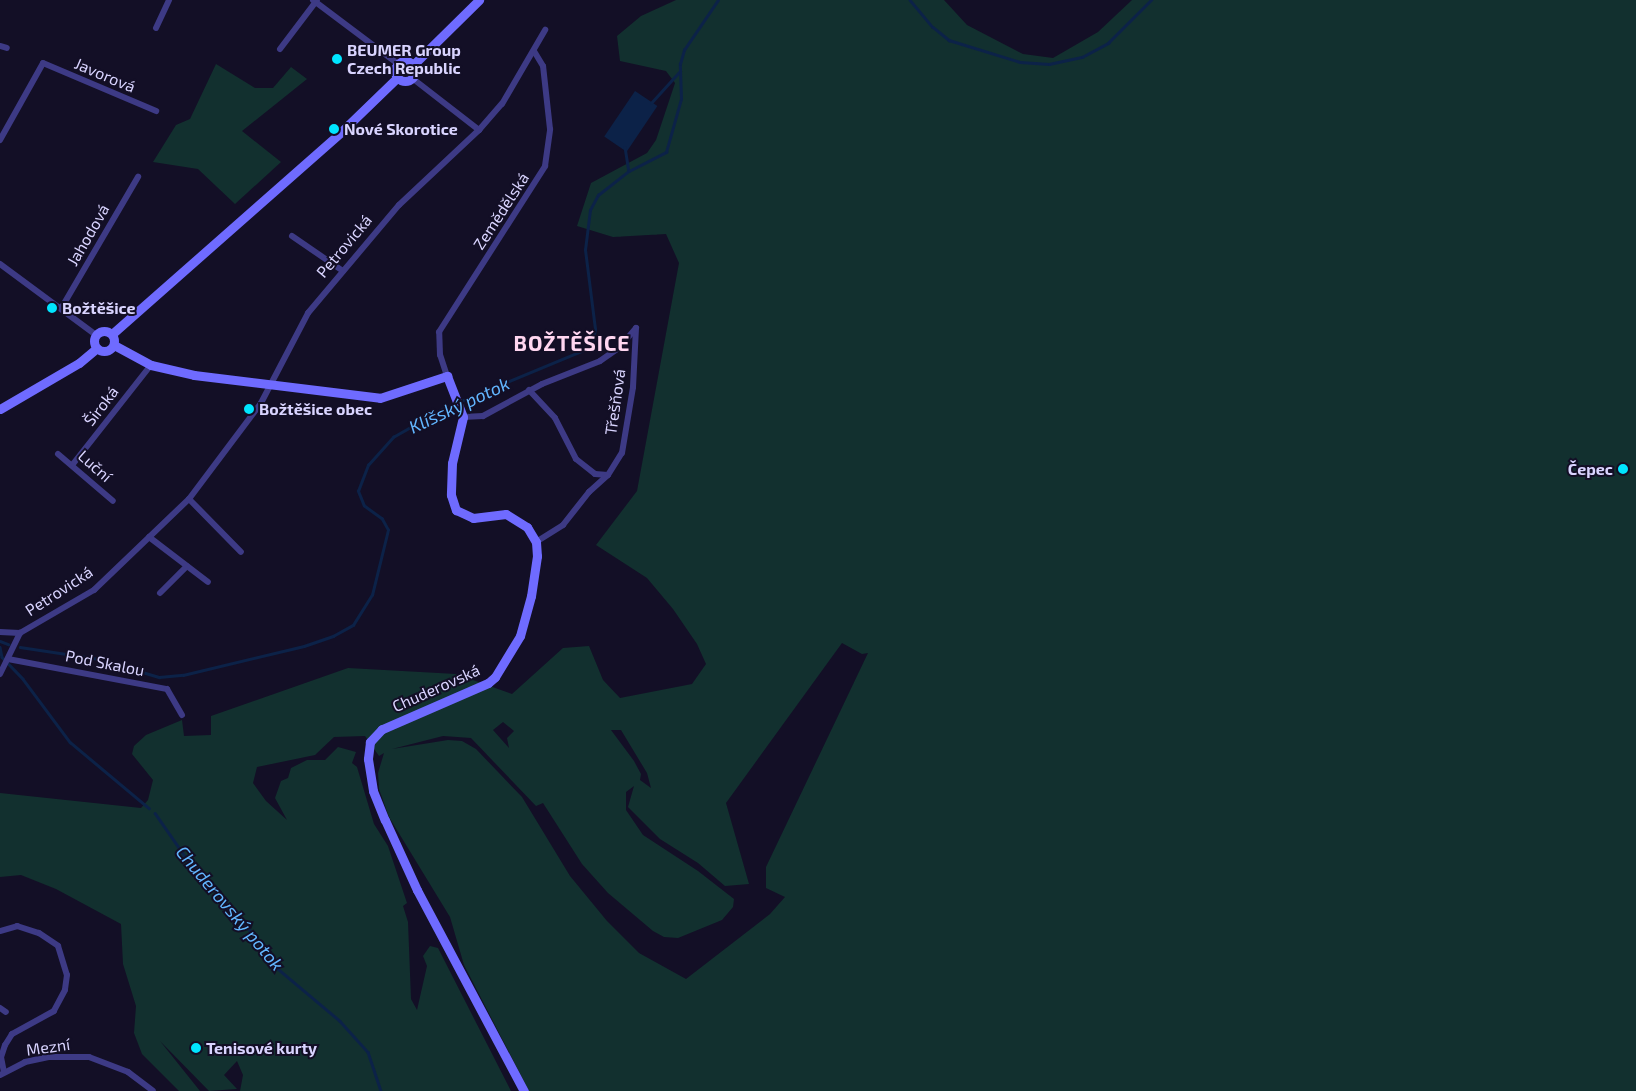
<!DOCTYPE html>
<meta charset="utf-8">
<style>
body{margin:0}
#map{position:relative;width:1636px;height:1091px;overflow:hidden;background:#130f26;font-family:"Exo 2",sans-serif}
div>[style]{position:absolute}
.green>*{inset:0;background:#12302f}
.water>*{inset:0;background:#0c2248;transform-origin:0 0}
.stream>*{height:2.5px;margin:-1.25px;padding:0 1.25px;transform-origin:1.25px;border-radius:1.25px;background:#0c2248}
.street>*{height:6px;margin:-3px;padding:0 3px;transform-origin:3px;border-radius:3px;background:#3d3a85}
.secondary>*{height:9px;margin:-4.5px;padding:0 4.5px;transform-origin:4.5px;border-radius:4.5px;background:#6f6bff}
.secondary>.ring{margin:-4.5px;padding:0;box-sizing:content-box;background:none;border:9px solid #6f6bff;border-radius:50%}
.dots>*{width:14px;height:14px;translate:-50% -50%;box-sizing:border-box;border:2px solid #130f26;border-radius:50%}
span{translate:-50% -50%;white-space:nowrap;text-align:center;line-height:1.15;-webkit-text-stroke:4px #130f26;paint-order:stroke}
.poi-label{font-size:16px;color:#d9d4ff;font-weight:700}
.left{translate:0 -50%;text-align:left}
.right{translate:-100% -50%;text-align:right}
.street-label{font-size:16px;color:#d9d4ff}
.water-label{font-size:18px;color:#62b6ff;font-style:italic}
.district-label{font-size:21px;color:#ffd6f0;font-weight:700;letter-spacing:1px}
</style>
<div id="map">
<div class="green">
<div style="clip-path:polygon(evenodd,676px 0,944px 0,967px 25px,1023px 54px,1053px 58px,1098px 32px,1132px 0,1636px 0,1636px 1091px,529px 1091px,464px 965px,450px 917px,389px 817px,379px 789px,378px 773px,384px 753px,379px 756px,365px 736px,334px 737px,315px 755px,257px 767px,253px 783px,266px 801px,287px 820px,275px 798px,281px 781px,288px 778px,291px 768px,307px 760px,325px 760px,338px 747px,356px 752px,352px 763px,357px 767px,374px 824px,388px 846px,407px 903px,403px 906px,408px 922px,411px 999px,417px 1010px,427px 966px,423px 956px,430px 946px,438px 948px,511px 1091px,240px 1091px,243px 1075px,237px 1061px,224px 1075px,237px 1089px,209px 1091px,160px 1041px,200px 1091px,179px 1091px,142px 1054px,134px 1033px,136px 1006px,123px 964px,121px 924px,56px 889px,21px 875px,0 877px,0 793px,141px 808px,148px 800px,153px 780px,132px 754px,134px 746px,146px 735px,182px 720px,184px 736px,211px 735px,211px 716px,348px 668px,456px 674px,512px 694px,563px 648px,589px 646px,603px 680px,620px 698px,692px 684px,706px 664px,697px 644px,673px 609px,647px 578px,596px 545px,637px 491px,679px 263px,666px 234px,613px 237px,577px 226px,591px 183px,647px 153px,656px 140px,675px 83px,666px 71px,620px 61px,617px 36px,641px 16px,676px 0,842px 643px,862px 654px,868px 653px,766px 867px,766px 888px,785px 897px,770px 914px,686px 979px,639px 953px,607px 921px,570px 876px,522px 797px,476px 749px,462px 741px,448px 740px,392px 749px,443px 736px,471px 738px,536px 806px,543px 803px,582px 864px,608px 893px,653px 931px,664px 937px,678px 938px,722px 920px,733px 907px,734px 899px,698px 871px,643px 835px,626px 810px,626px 792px,634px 786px,628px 807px,660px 839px,698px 863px,725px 886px,749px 884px,726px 803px,842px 643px,676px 0,503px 722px,514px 731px,507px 738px,509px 748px,493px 730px,503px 722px,676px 0,611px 730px,621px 730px,647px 773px,651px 788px,640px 780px,641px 774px,634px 761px,611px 730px)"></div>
<div style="clip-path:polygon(216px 64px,255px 88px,273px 88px,291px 67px,307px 79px,242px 131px,281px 162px,235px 204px,198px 169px,153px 162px,176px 125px,190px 119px)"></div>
</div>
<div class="water">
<div style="left:635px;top:91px;width:27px;height:55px;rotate:34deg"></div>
</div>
<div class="stream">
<div style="left:910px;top:0;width:35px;rotate:50deg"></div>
<div style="left:933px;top:27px;width:21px;rotate:39deg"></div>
<div style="left:949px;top:40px;width:74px;rotate:17.2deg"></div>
<div style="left:1020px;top:62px;width:29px;rotate:4deg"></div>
<div style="left:1049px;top:64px;width:34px;rotate:-12deg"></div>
<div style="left:1082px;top:57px;width:30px;rotate:-28deg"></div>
<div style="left:1108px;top:43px;width:61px;rotate:-45deg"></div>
<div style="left:651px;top:103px;width:43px;rotate:-47.8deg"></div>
<div style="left:625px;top:147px;width:24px;rotate:81deg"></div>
<div style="left:0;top:641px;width:9px;rotate:21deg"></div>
<div style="left:0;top:647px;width:10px;rotate:79deg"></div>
<div style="left:2px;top:657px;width:30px;rotate:46deg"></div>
<div style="left:23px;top:679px;width:79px;rotate:53.3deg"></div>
<div style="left:70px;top:742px;width:103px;rotate:39.9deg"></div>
<div style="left:20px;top:647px;width:80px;rotate:8.6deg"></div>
<div style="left:99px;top:659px;width:63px;rotate:16.7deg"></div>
<div style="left:159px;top:677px;width:24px;rotate:-5deg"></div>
<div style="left:183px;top:675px;width:124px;rotate:-13.5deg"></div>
<div style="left:304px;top:646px;width:31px;rotate:-19deg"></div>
<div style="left:333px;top:636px;width:23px;rotate:-29deg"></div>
<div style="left:353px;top:625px;width:36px;rotate:-58deg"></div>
<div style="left:372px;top:595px;width:67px;rotate:-76.2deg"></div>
<div style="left:388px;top:530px;width:13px;rotate:-119deg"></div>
<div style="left:382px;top:519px;width:22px;rotate:-144deg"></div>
<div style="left:364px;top:506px;width:16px;rotate:-112deg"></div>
<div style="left:358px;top:491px;width:28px;rotate:-69deg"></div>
<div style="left:368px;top:465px;width:38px;rotate:-48deg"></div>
<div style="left:393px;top:437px;width:59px;rotate:-29.6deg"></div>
<div style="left:444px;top:408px;width:159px;rotate:-22.5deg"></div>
<div style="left:591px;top:347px;width:18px;rotate:-77deg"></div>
<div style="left:595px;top:329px;width:80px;rotate:-97.2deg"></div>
<div style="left:585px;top:250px;width:40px;rotate:-82.9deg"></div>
<div style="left:590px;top:210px;width:17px;rotate:-62deg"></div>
<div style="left:598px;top:195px;width:39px;rotate:-38deg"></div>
<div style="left:629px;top:171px;width:42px;rotate:-27.2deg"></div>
<div style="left:666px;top:152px;width:55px;rotate:-74.2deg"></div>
<div style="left:681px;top:99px;width:35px;rotate:-92deg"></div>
<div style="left:680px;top:64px;width:15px;rotate:-74deg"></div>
<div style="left:684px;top:50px;width:60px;rotate:-55.8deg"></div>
<div style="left:155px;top:813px;width:56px;rotate:55.2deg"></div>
<div style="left:187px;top:859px;width:101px;rotate:48.6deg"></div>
<div style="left:254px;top:935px;width:33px;rotate:59deg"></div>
<div style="left:271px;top:963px;width:90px;rotate:40deg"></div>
<div style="left:340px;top:1021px;width:42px;rotate:47.9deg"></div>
<div style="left:368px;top:1052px;width:41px;rotate:71.6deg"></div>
</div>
<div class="street">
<div style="left:313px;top:0;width:105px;rotate:36.9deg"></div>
<div style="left:156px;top:28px;width:31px;rotate:-65deg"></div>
<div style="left:0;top:46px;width:7px;rotate:16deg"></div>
<div style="left:280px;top:49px;width:61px;rotate:-52.9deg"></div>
<div style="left:412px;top:78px;width:85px;rotate:37.8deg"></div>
<div style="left:0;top:140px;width:88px;rotate:-60.8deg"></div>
<div style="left:43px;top:63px;width:123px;rotate:23deg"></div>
<div style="left:292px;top:236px;width:62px;rotate:34.5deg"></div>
<div style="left:0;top:264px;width:119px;rotate:36.5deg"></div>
<div style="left:62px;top:307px;width:151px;rotate:-59.7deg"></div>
<div style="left:447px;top:376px;width:22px;rotate:-108deg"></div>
<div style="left:440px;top:355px;width:23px;rotate:-92deg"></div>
<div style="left:439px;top:332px;width:197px;rotate:-57.4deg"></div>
<div style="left:545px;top:166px;width:37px;rotate:-82deg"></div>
<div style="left:550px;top:129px;width:63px;rotate:-96.3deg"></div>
<div style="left:543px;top:66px;width:17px;rotate:-121deg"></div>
<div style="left:529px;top:390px;width:38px;rotate:47deg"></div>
<div style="left:555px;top:418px;width:46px;rotate:62.9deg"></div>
<div style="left:576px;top:459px;width:24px;rotate:38deg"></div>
<div style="left:595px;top:474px;width:13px;rotate:4deg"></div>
<div style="left:608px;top:475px;width:26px;rotate:-58deg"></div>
<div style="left:622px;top:453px;width:67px;rotate:-80.5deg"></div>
<div style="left:633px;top:387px;width:59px;rotate:-87.1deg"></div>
<div style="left:463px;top:417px;width:20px;rotate:-3deg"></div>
<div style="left:483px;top:416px;width:67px;rotate:-28.5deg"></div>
<div style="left:542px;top:384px;width:62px;rotate:-21.6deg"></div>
<div style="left:600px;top:361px;width:24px;rotate:-35deg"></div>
<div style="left:620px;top:347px;width:25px;rotate:-50deg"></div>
<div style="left:58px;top:454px;width:72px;rotate:40.5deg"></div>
<div style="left:73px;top:464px;width:126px;rotate:-51.8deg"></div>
<div style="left:189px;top:499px;width:74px;rotate:45.5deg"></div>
<div style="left:149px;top:537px;width:74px;rotate:37.3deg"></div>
<div style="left:536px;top:542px;width:32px;rotate:-32deg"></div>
<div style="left:563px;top:525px;width:42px;rotate:-51.8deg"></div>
<div style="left:589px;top:492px;width:25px;rotate:-42deg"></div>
<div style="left:160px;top:593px;width:38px;rotate:-45deg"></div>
<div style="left:0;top:632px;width:20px;rotate:3deg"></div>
<div style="left:20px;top:633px;width:86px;rotate:-30.2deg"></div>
<div style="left:94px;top:590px;width:132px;rotate:-43.8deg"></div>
<div style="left:189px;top:499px;width:120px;rotate:-53.1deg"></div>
<div style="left:261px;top:403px;width:102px;rotate:-62.4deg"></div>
<div style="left:308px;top:313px;width:141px;rotate:-49.9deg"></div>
<div style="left:399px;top:205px;width:110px;rotate:-43.2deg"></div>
<div style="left:479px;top:130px;width:35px;rotate:-49deg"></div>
<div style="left:502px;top:104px;width:86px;rotate:-59.8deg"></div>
<div style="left:8px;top:659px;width:162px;rotate:10.7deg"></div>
<div style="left:167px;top:689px;width:30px;rotate:60deg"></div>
<div style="left:0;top:674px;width:46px;rotate:-64deg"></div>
<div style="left:0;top:931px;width:18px;rotate:-16deg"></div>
<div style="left:17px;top:926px;width:23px;rotate:18deg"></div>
<div style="left:39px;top:933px;width:23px;rotate:34deg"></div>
<div style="left:58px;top:946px;width:30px;rotate:73deg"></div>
<div style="left:67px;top:975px;width:15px;rotate:98deg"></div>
<div style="left:65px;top:990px;width:24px;rotate:118deg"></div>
<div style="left:54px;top:1011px;width:48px;rotate:151.3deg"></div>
<div style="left:12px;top:1034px;width:13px;rotate:122deg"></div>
<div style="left:5px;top:1045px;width:13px;rotate:108deg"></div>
<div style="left:1px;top:1057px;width:15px;rotate:79deg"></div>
<div style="left:0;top:1008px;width:7px;rotate:34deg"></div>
<div style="left:0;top:1075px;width:28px;rotate:-27deg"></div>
<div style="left:25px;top:1062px;width:24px;rotate:-12deg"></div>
<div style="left:48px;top:1057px;width:41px"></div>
<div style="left:89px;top:1057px;width:42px;rotate:21deg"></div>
<div style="left:128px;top:1072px;width:31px;rotate:37deg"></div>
</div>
<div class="secondary">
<div class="ring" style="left:395px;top:61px;width:11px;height:11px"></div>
<div style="left:413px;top:65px;width:93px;rotate:-44.6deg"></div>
<div class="ring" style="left:94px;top:331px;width:11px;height:11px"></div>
<div style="left:112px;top:334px;width:305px;rotate:-41.4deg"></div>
<div style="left:341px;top:132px;width:78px;rotate:-44deg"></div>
<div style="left:114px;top:345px;width:42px;rotate:28.4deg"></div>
<div style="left:151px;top:365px;width:44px;rotate:13.1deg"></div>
<div style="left:194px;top:375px;width:187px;rotate:7deg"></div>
<div style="left:380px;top:398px;width:71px;rotate:-18.2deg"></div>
<div style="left:447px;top:376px;width:44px;rotate:68.7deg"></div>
<div style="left:463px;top:417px;width:47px;rotate:103.4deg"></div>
<div style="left:452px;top:463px;width:32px;rotate:92deg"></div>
<div style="left:451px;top:495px;width:16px;rotate:72deg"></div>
<div style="left:456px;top:510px;width:19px;rotate:25deg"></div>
<div style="left:473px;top:518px;width:33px;rotate:-7deg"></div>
<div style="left:506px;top:514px;width:25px;rotate:32deg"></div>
<div style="left:527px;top:527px;width:17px;rotate:59deg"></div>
<div style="left:536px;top:542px;width:14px;rotate:86deg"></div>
<div style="left:537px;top:556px;width:40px;rotate:98.5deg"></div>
<div style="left:531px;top:596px;width:41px;rotate:105.4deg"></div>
<div style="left:520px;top:636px;width:48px;rotate:121.4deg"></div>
<div style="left:495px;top:677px;width:9px;rotate:139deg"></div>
<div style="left:488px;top:683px;width:116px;rotate:156.5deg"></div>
<div style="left:382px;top:729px;width:18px;rotate:133deg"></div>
<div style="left:370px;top:742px;width:17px;rotate:97deg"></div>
<div style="left:368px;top:759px;width:32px;rotate:81deg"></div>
<div style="left:373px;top:791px;width:31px;rotate:68deg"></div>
<div style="left:385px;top:820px;width:77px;rotate:65.4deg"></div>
<div style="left:417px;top:890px;width:228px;rotate:62deg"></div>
<div style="left:0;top:409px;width:91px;rotate:-30.2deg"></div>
<div style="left:79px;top:363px;width:23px;rotate:-40deg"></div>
</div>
<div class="dots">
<div style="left:337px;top:59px;background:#00e5ff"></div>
<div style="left:334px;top:129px;background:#00e5ff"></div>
<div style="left:52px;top:308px;background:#00e5ff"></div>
<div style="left:249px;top:409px;background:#00e5ff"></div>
<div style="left:1623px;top:469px;background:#00e5ff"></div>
<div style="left:196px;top:1048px;background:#00e5ff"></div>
</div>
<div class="poi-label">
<span class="left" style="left:347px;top:59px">BEUMER Group<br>Czech Republic</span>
<span class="left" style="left:344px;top:129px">Nové Skorotice</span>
<span class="left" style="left:62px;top:308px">Božtěšice</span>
<span class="left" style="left:259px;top:409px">Božtěšice obec</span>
<span class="right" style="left:1613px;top:469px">Čepec</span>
<span class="left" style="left:206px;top:1048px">Tenisové kurty</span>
</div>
<div class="street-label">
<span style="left:105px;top:75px;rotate:23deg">Javorová</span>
<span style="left:501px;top:211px;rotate:-57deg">Zemědělská</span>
<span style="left:88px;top:235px;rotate:-60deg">Jahodová</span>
<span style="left:344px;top:246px;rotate:-50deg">Petrovická</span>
<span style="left:615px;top:402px;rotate:-82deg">Třešňová</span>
<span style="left:101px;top:406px;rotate:-52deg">Široká</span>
<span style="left:95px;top:466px;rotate:41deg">Luční</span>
<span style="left:59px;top:591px;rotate:-33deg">Petrovická</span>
<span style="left:105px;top:663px;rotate:11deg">Pod Skalou</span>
<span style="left:436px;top:688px;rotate:-24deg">Chuderovská</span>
<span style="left:48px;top:1047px;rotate:-8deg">Mezní</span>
</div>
<div class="water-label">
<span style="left:459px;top:405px;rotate:-25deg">Klíšský potok</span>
<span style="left:230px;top:908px;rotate:50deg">Chuderovský potok</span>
</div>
<div class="district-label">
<span style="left:572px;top:343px">BOŽTĚŠICE</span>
</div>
</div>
